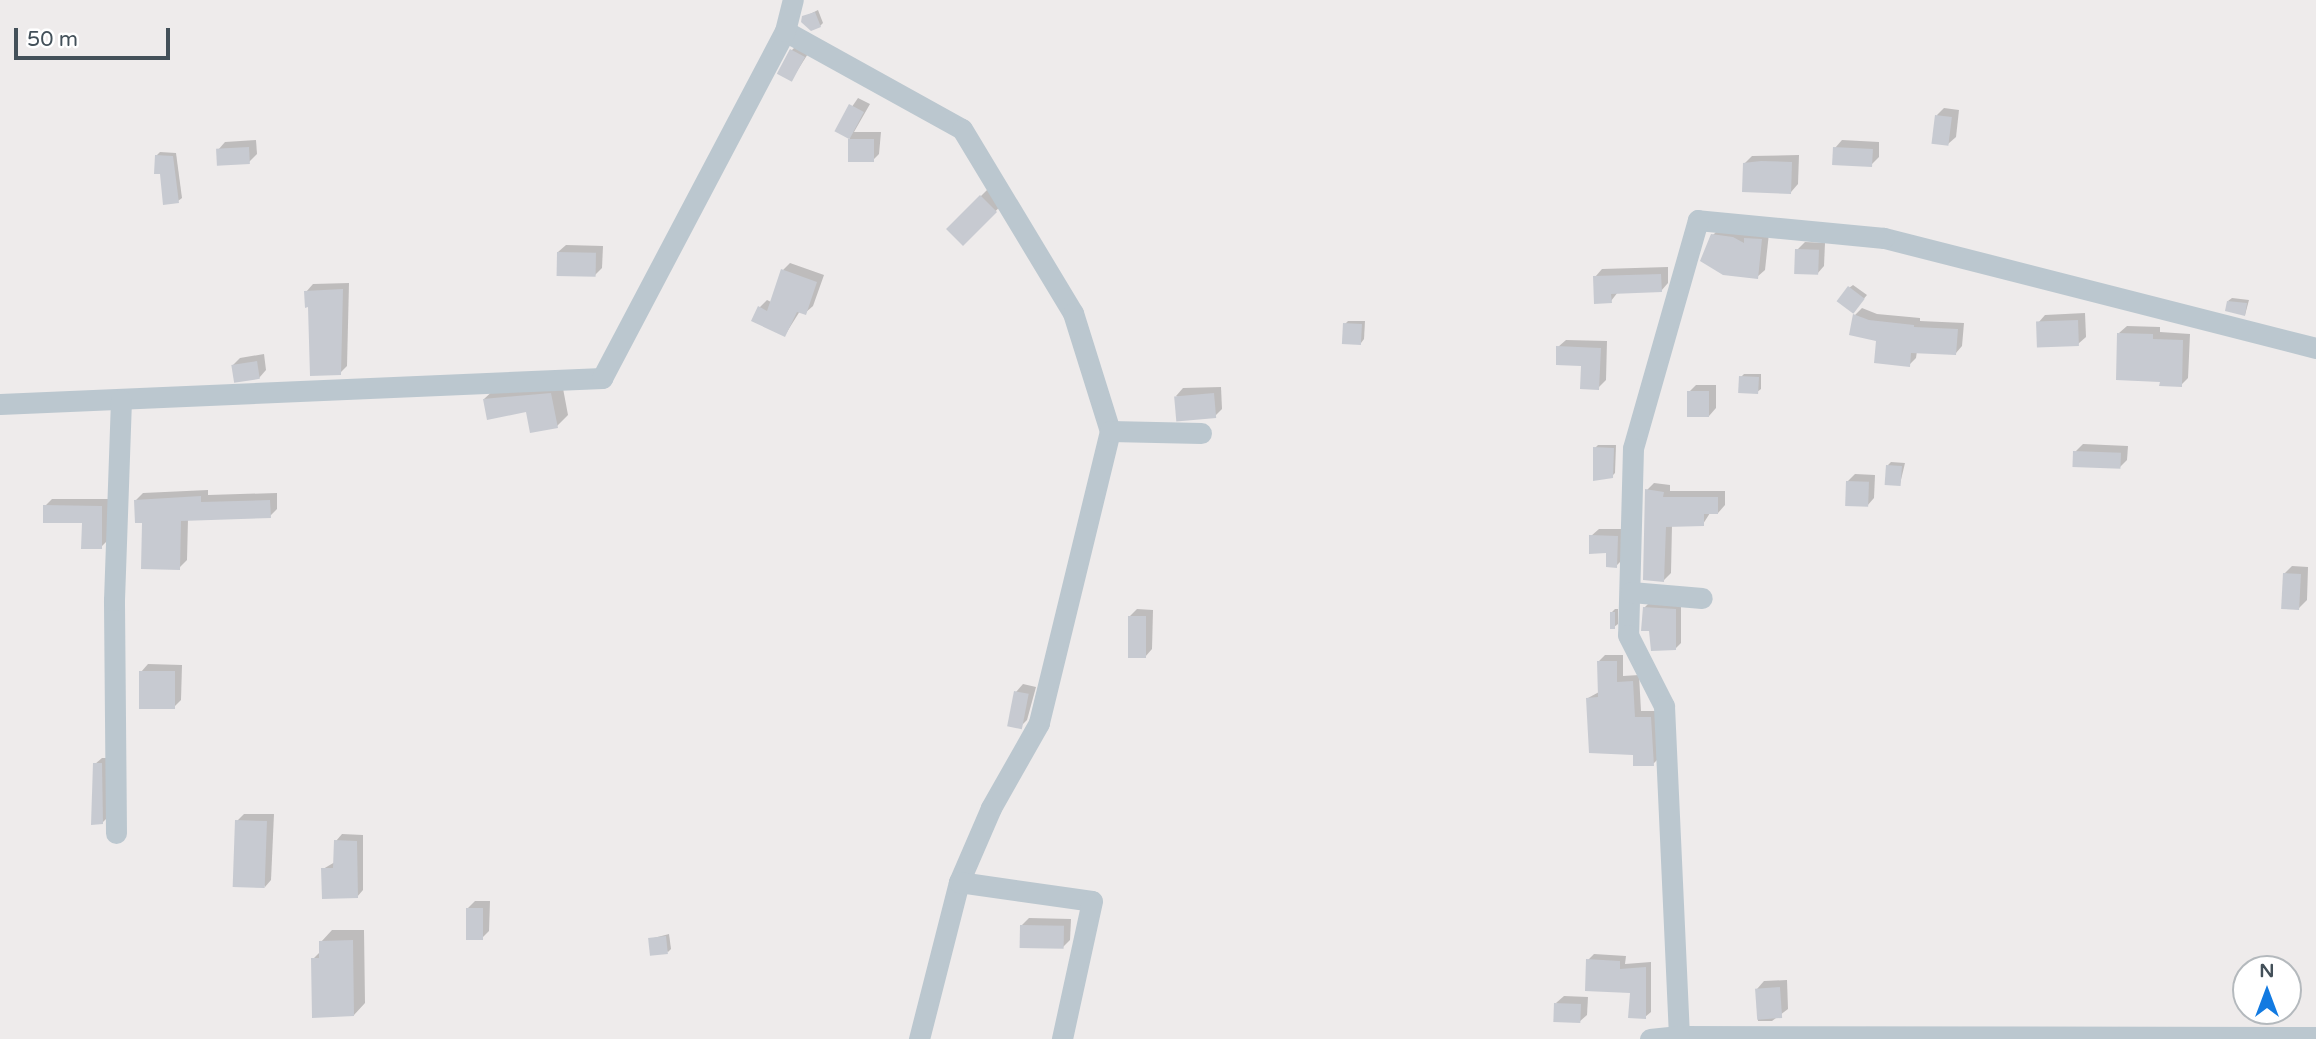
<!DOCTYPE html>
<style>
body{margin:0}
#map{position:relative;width:2316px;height:1039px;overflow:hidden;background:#eeebeb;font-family:"Varela Round",sans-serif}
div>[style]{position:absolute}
.shadow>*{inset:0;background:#0003;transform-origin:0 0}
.building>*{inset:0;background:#c7cad1;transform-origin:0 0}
.street>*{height:21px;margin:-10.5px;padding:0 10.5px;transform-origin:10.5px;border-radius:10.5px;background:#bbc7cf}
span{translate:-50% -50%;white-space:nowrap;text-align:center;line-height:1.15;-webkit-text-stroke:7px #fff;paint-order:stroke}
.north{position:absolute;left:2232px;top:955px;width:70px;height:70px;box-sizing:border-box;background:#fff;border:2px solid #b4b9bd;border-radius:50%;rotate:0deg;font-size:19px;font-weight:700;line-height:28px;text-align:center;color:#435059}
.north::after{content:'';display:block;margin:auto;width:24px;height:32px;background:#127ae1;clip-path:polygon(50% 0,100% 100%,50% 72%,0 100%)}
.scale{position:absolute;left:14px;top:28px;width:156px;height:32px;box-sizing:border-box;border:4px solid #435059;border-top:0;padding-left:9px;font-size:21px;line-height:24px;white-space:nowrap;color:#435059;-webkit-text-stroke:5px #fff;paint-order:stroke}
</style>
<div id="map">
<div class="shadow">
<div style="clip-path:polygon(818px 10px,823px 23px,820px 26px,804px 17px)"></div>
<div style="clip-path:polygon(799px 43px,811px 49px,792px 79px,792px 50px)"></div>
<div style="clip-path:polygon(858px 98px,870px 104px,854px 132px,881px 132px,879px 154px,872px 161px,849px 160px,850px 138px,836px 130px)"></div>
<div style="clip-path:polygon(1944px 108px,1959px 110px,1956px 137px,1948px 144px,1937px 115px)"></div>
<div style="clip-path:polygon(256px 140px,257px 154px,249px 162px,218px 150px,225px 142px)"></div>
<div style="clip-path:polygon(1842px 140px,1879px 142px,1879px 157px,1872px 164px,1835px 148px)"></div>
<div style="clip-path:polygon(160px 152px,176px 153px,182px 198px,178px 201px,161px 172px,156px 156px)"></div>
<div style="clip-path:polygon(1799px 155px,1798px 184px,1791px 192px,1744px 164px,1752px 156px)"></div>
<div style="left:988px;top:189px;width:21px;height:56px;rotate:45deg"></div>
<div style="clip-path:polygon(1720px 228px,1769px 233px,1765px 270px,1757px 277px,1713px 235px)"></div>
<div style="clip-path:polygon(1805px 242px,1825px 243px,1824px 266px,1817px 274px,1797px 250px)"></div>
<div style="clip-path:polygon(566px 245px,603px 246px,602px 268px,595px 275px,558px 252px)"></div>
<div style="clip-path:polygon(790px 263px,824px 275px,813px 306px,805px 313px,800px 311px,785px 335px,759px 308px,767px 300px,771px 302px,783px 270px)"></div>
<div style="clip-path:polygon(1668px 267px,1668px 283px,1661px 291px,1618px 292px,1611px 301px,1595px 277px,1602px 269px)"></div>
<div style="clip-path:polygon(349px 283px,347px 366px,340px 373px,306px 292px,313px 284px)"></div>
<div style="clip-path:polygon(1853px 285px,1867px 295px,1856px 308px,1849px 288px)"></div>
<div style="clip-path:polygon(2232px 298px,2249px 300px,2245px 315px,2228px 301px)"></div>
<div style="clip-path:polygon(1862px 308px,1877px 314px,1920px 318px,1920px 321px,1964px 323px,1962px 346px,1956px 353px,1917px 351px,1916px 358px,1909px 365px,1855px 315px)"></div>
<div style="clip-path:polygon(2085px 313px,2086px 337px,2078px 344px,2038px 323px,2045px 315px)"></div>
<div style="clip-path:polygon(1348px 321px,1365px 321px,1364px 339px,1361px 343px,1345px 324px)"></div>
<div style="clip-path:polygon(2127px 326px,2160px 327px,2160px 332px,2190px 334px,2188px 378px,2181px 385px,2119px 333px)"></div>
<div style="clip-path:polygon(1566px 340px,1607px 341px,1606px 380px,1598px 388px,1583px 364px,1558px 347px)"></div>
<div style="clip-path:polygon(264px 354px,266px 370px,259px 378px,233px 365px,240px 358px)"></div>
<div style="clip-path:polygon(1744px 374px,1761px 374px,1761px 389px,1757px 392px,1741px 377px)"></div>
<div style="clip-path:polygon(562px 383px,568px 415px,557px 426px,527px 410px,484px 399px,496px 388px)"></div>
<div style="clip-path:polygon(1696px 385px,1716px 385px,1716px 408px,1709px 416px,1688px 393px)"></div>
<div style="clip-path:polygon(1221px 387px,1222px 409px,1215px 416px,1176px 396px,1183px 388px)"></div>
<div style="clip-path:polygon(2083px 444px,2128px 446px,2127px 460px,2120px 467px,2075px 452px)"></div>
<div style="clip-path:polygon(1598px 445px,1616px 445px,1615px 473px,1612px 476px,1595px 448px)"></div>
<div style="clip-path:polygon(1891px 462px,1905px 463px,1900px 484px,1888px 465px)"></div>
<div style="clip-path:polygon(1855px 474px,1875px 475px,1874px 498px,1867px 506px,1847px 482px)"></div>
<div style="clip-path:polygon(1654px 483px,1670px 485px,1670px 491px,1725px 491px,1725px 505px,1718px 513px,1710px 513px,1703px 524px,1672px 525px,1671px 573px,1664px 580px,1647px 490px)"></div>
<div style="clip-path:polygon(208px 490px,208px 495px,277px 493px,277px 509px,270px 516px,188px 519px,187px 560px,179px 568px,136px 500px,143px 493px)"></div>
<div style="clip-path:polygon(52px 499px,109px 499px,108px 540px,101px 547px,84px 521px,45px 506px)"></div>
<div style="clip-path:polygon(1599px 529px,1624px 529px,1623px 559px,1616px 566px,1608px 551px,1591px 536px)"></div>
<div style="clip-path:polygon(2292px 566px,2308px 567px,2307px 600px,2299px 608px,2284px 574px)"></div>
<div style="clip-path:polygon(1650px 602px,1681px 604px,1681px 643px,1675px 649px,1650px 629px,1644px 608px)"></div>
<div style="clip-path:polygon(1137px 609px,1153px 610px,1152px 649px,1145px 657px,1130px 616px)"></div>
<div style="clip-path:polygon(1615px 609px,1618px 609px,1618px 624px,1614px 627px,1612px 612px)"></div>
<div style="clip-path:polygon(1605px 655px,1623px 655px,1623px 676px,1639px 675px,1641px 711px,1657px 711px,1659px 758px,1653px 764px,1635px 753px,1588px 698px,1599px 692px,1599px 661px)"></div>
<div style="clip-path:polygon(148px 664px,182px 665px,181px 700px,173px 708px,141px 672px)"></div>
<div style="clip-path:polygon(1023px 684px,1036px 687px,1027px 720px,1020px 727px,1016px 692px)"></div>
<div style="clip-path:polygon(102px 758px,108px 758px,109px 816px,102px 823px,95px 764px)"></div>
<div style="clip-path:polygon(244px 814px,274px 814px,271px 880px,265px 887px,237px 821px)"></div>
<div style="clip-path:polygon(342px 834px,363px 835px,363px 890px,357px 897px,323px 869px,335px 862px,336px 841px)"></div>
<div style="clip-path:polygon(475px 901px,490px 901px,489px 931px,482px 938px,468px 908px)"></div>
<div style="clip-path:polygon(1029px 918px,1071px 919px,1070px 940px,1063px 947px,1021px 926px)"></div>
<div style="clip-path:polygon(332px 930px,364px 930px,365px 1003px,354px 1015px,313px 959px,321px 951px,321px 942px)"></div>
<div style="clip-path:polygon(669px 934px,671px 949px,668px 952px,650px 939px)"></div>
<div style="clip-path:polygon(1594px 954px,1626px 956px,1625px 964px,1651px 962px,1651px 1012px,1645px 1017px,1632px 991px,1588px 960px)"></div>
<div style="clip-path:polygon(1787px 980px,1788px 1009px,1772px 1021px,1758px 1021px,1757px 989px,1764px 981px)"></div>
<div style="clip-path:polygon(1564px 996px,1588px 997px,1587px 1015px,1579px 1022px,1556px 1003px)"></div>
</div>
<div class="building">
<div style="clip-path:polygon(815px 12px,821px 27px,811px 31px,801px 22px,802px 16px)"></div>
<div style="left:790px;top:49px;width:17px;height:28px;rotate:28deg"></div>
<div style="left:849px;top:104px;width:17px;height:31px;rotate:28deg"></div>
<div style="left:1935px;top:115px;width:17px;height:29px;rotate:7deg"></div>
<div style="left:848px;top:139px;width:26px;height:23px"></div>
<div style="left:249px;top:147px;width:17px;height:33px;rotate:87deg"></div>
<div style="left:1833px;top:147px;width:40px;height:18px;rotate:3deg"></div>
<div style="clip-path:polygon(155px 155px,173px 156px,179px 203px,163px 205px,160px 174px,154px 174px)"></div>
<div style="clip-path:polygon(1761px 161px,1792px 162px,1791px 194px,1742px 192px,1743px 163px)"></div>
<div style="left:980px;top:195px;width:24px;height:48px;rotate:45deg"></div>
<div style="clip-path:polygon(1711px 234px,1733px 237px,1744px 243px,1744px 238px,1762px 239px,1758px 279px,1723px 275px,1700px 261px)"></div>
<div style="left:1795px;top:249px;width:24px;height:25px;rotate:2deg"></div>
<div style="left:557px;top:252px;width:39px;height:24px;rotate:1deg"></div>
<div style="clip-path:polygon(781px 269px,817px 282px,806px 315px,797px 312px,785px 337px,751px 321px,758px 306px,767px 311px)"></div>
<div style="clip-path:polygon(1661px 274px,1662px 292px,1611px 294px,1612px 303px,1594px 304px,1593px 276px)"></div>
<div style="left:1848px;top:286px;width:21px;height:19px;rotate:37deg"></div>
<div style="clip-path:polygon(343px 289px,341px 375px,310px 376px,308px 307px,305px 308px,304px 291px)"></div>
<div style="clip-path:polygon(2227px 301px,2247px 303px,2245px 316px,2225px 311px)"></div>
<div style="clip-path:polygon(1853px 314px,1869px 320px,1914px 325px,1914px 327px,1958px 329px,1956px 355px,1911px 353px,1910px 367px,1874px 363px,1876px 341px,1849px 335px)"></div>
<div style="left:2078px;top:320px;width:26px;height:42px;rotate:88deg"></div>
<div style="left:1343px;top:323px;width:19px;height:21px;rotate:3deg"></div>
<div style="clip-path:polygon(2117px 333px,2153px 334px,2153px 339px,2183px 340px,2182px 387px,2159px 386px,2160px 382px,2116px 380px)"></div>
<div style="clip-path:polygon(1556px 346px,1601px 348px,1599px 390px,1580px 389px,1581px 366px,1556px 365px)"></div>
<div style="left:257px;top:361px;width:18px;height:26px;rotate:81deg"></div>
<div style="left:1739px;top:376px;width:20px;height:17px;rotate:3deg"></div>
<div style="left:1709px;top:391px;width:26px;height:22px;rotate:90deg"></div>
<div style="clip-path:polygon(551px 393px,558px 428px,530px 433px,526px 412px,487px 420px,483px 399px)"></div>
<div style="left:1214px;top:393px;width:25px;height:40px;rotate:85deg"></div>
<div style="clip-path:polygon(1593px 447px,1614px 448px,1613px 478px,1593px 481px)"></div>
<div style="left:2073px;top:451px;width:48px;height:16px;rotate:2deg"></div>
<div style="left:1886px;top:465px;width:16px;height:20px;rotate:4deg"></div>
<div style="left:1846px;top:481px;width:23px;height:25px;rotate:2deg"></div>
<div style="clip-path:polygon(1645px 489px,1664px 492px,1663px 497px,1718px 497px,1718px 514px,1704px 514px,1704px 526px,1666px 527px,1664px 582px,1643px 580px)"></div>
<div style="clip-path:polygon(201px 496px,201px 502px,270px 500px,271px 518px,181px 521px,180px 570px,141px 569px,142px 523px,135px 523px,134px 500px)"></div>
<div style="clip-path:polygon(43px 505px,102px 506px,102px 549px,81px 549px,82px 523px,43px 523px)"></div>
<div style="clip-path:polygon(1589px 535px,1618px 536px,1617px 568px,1606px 567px,1606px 553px,1589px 554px)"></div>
<div style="left:2283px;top:573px;width:18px;height:36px;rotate:3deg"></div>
<div style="clip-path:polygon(1643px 607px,1676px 609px,1676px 650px,1651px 651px,1649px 631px,1641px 631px)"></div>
<div style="left:1610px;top:612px;width:5px;height:17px"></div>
<div style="left:1128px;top:616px;width:18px;height:42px"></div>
<div style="clip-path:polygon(1597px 661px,1617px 661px,1617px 682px,1633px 681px,1635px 717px,1651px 717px,1654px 766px,1633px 766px,1633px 755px,1589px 753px,1586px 698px,1598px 697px)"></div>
<div style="left:139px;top:671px;width:36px;height:38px"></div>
<div style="left:1014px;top:691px;width:15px;height:36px;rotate:11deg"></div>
<div style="clip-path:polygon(93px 763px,102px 763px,103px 824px,91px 825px)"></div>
<div style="left:235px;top:820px;width:32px;height:67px;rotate:2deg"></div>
<div style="clip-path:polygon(334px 840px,357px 841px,358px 898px,322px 899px,321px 868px,333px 868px)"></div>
<div style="left:466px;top:908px;width:17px;height:32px"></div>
<div style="left:1020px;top:925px;width:44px;height:23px;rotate:1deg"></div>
<div style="left:666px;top:936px;width:18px;height:18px;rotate:84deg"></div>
<div style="clip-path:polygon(353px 940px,354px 1016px,312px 1018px,311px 958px,319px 958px,319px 941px)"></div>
<div style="clip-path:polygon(1586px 959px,1620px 961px,1620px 969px,1646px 967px,1646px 1019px,1628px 1018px,1630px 993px,1585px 991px)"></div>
<div style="left:1780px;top:987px;width:31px;height:25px;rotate:86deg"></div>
<div style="left:1554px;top:1003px;width:27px;height:19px;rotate:2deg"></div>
</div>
<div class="street">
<div style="left:785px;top:31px;width:202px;rotate:29deg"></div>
<div style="left:962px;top:129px;width:215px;rotate:58.9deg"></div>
<div style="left:1073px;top:313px;width:124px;rotate:72.6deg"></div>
<div style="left:1110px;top:431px;width:301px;rotate:103.7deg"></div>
<div style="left:1039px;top:723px;width:98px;rotate:119.5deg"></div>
<div style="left:991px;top:808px;width:81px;rotate:113.4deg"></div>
<div style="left:959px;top:882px;width:162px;rotate:104.3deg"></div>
<div style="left:2316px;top:348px;width:446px;rotate:-165.7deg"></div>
<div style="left:1884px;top:238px;width:187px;rotate:-174.5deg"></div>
<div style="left:1698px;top:220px;width:237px;rotate:105.9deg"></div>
<div style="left:1633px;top:448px;width:187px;rotate:91.5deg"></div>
<div style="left:1628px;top:635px;width:80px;rotate:63.1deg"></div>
<div style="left:1664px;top:706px;width:330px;rotate:87.4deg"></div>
<div style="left:1679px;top:1036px;width:637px;rotate:0.09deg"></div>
<div style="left:0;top:404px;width:603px;rotate:-2.47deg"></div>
<div style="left:602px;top:378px;width:392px;rotate:-62.2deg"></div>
<div style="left:785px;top:31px;width:32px;rotate:-76deg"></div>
<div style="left:1110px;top:431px;width:91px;rotate:1.3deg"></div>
<div style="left:1631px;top:592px;width:71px;rotate:4.8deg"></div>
<div style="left:116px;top:833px;width:233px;rotate:-90.5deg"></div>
<div style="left:114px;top:600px;width:200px;rotate:-88deg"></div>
<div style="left:959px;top:882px;width:134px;rotate:8.1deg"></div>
<div style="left:1092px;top:901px;width:141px;rotate:102.3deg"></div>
<div style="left:1650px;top:1039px;width:29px;rotate:-6deg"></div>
</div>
<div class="north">N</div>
<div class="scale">50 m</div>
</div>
